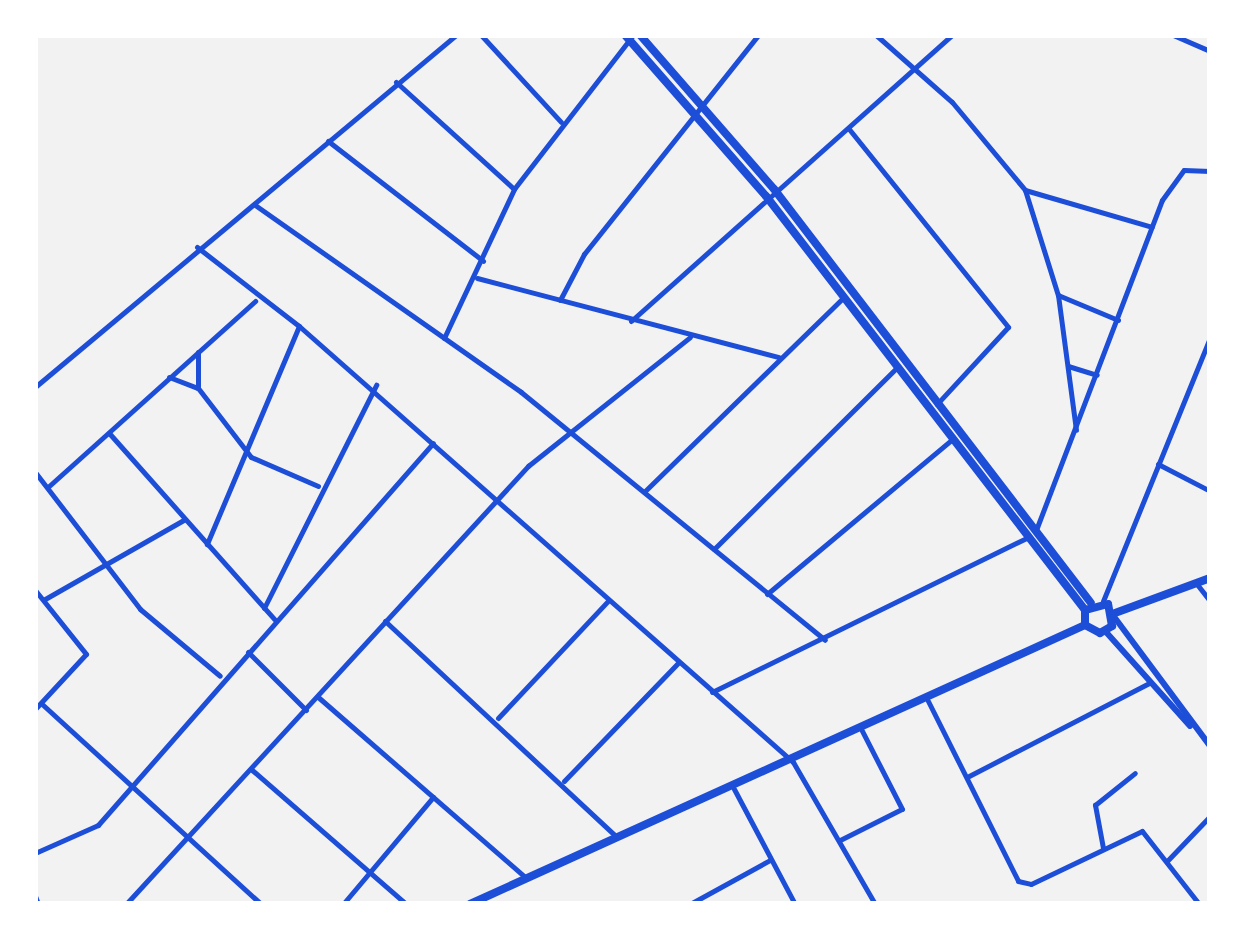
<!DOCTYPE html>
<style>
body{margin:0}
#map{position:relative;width:1245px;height:939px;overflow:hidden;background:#f2f2f2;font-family:"Open Sans",sans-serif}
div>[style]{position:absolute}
.minor>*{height:5px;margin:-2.5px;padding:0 2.5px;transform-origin:2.5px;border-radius:2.5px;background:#1d4ed8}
.tertiary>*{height:6px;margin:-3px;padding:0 3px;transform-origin:3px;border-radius:3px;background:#1d4ed8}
.secondary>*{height:8px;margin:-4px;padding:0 4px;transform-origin:4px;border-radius:4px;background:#1d4ed8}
span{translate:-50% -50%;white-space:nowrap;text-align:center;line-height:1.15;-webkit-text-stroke:8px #fff;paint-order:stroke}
.frame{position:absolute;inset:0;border:38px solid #fff;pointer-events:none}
</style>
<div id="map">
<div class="minor">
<div style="left:481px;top:35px;width:118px;rotate:47.4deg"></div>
<div style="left:876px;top:35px;width:101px;rotate:41.4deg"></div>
<div style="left:952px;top:102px;width:114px;rotate:50.3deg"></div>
<div style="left:1025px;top:190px;width:110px;rotate:72.6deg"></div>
<div style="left:1058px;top:295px;width:136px;rotate:82.4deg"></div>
<div style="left:1173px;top:35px;width:40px;rotate:23.4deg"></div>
<div style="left:396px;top:82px;width:159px;rotate:42.2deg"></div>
<div style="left:849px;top:129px;width:254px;rotate:51.2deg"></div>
<div style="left:1008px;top:327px;width:105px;rotate:132.7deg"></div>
<div style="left:328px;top:141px;width:196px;rotate:37.7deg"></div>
<div style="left:1025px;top:190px;width:132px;rotate:16.2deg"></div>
<div style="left:255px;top:205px;width:325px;rotate:35.1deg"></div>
<div style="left:521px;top:392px;width:392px;rotate:39.2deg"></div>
<div style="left:197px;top:247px;width:129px;rotate:37.8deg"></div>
<div style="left:299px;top:326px;width:237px;rotate:112.9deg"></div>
<div style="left:477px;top:278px;width:312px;rotate:14.7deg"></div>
<div style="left:1058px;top:295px;width:65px;rotate:22.6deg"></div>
<div style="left:560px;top:300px;width:52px;rotate:-62.4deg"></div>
<div style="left:584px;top:254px;width:280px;rotate:-51.5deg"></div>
<div style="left:631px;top:321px;width:430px;rotate:-41.7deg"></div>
<div style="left:299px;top:326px;width:659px;rotate:41.43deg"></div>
<div style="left:793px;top:762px;width:164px;rotate:60deg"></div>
<div style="left:444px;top:338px;width:165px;rotate:-64.8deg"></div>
<div style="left:514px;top:189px;width:195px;rotate:-52.3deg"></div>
<div style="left:1068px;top:366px;width:30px;rotate:17deg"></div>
<div style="left:169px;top:377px;width:31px;rotate:21deg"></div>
<div style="left:198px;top:388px;width:87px;rotate:52.5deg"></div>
<div style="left:251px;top:457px;width:73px;rotate:23.4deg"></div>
<div style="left:35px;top:387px;width:549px;rotate:-39.9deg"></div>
<div style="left:198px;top:388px;width:36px;rotate:-90deg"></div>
<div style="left:109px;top:433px;width:249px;rotate:48.4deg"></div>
<div style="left:1158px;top:464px;width:59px;rotate:27.4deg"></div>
<div style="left:35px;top:472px;width:173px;rotate:52.5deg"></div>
<div style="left:140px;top:609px;width:104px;rotate:39.9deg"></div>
<div style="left:49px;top:486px;width:277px;rotate:-41.9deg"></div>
<div style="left:645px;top:491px;width:275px;rotate:-44.3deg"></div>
<div style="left:1036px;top:530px;width:353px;rotate:-69.1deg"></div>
<div style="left:1162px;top:200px;width:37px;rotate:-54deg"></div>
<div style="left:1184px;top:170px;width:26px;rotate:2deg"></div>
<div style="left:714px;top:549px;width:258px;rotate:-44.8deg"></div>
<div style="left:1196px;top:583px;width:23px;rotate:52deg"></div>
<div style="left:35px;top:590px;width:82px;rotate:51.4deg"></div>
<div style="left:86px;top:654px;width:75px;rotate:132.8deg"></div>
<div style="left:767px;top:594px;width:240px;rotate:-39.9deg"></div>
<div style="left:45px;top:599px;width:161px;rotate:-29.7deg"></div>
<div style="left:1103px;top:601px;width:285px;rotate:-67.9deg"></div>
<div style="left:264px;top:608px;width:250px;rotate:-63.3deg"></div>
<div style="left:385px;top:621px;width:317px;rotate:43deg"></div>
<div style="left:248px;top:652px;width:82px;rotate:45deg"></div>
<div style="left:712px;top:692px;width:352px;rotate:-26.1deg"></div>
<div style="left:318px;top:697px;width:276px;rotate:41deg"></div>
<div style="left:928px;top:701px;width:201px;rotate:63.4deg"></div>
<div style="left:1018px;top:881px;width:13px;rotate:13deg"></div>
<div style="left:1031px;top:884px;width:123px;rotate:-25.5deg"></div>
<div style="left:1142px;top:831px;width:93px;rotate:52deg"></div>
<div style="left:43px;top:705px;width:295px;rotate:42.4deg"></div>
<div style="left:498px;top:718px;width:161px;rotate:-46.8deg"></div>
<div style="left:252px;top:770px;width:204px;rotate:41deg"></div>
<div style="left:967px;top:777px;width:205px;rotate:-27.3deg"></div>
<div style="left:564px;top:781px;width:164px;rotate:-46deg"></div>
<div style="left:734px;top:789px;width:130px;rotate:62.1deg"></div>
<div style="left:840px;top:840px;width:69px;rotate:-26.6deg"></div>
<div style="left:902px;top:809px;width:88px;rotate:-117.1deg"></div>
<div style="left:1103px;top:848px;width:44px;rotate:-100.5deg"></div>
<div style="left:1095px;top:805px;width:51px;rotate:-38.7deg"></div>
<div style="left:35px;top:853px;width:69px;rotate:-24deg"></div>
<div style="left:98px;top:825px;width:508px;rotate:-48.75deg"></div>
<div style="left:1167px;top:861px;width:62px;rotate:-46.3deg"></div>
<div style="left:35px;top:896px;width:9px;rotate:69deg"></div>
<div style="left:126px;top:904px;width:595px;rotate:-47.45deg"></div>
<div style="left:528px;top:466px;width:207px;rotate:-38.5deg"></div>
<div style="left:343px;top:904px;width:140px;rotate:-49.9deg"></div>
<div style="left:690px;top:904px;width:91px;rotate:-28.8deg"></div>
</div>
<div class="tertiary">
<div style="left:1115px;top:618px;width:159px;rotate:53.4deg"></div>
<div style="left:1106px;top:632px;width:126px;rotate:48.2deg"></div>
</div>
<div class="secondary">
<div style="left:625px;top:35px;width:214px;rotate:48.8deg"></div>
<div style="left:766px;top:196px;width:523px;rotate:52.38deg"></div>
<div style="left:1085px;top:610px;width:15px;rotate:90deg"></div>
<div style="left:1085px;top:625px;width:17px;rotate:28deg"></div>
<div style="left:1100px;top:633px;width:14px;rotate:-30deg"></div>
<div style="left:1112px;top:626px;width:22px;rotate:-100deg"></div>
<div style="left:1108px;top:604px;width:24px;rotate:165deg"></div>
<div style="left:640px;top:35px;width:204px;rotate:49deg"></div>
<div style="left:774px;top:189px;width:521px;rotate:52.56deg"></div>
<div style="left:1115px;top:613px;width:101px;rotate:-20.2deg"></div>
<div style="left:470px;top:904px;width:675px;rotate:-24.4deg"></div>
</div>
<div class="frame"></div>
</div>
